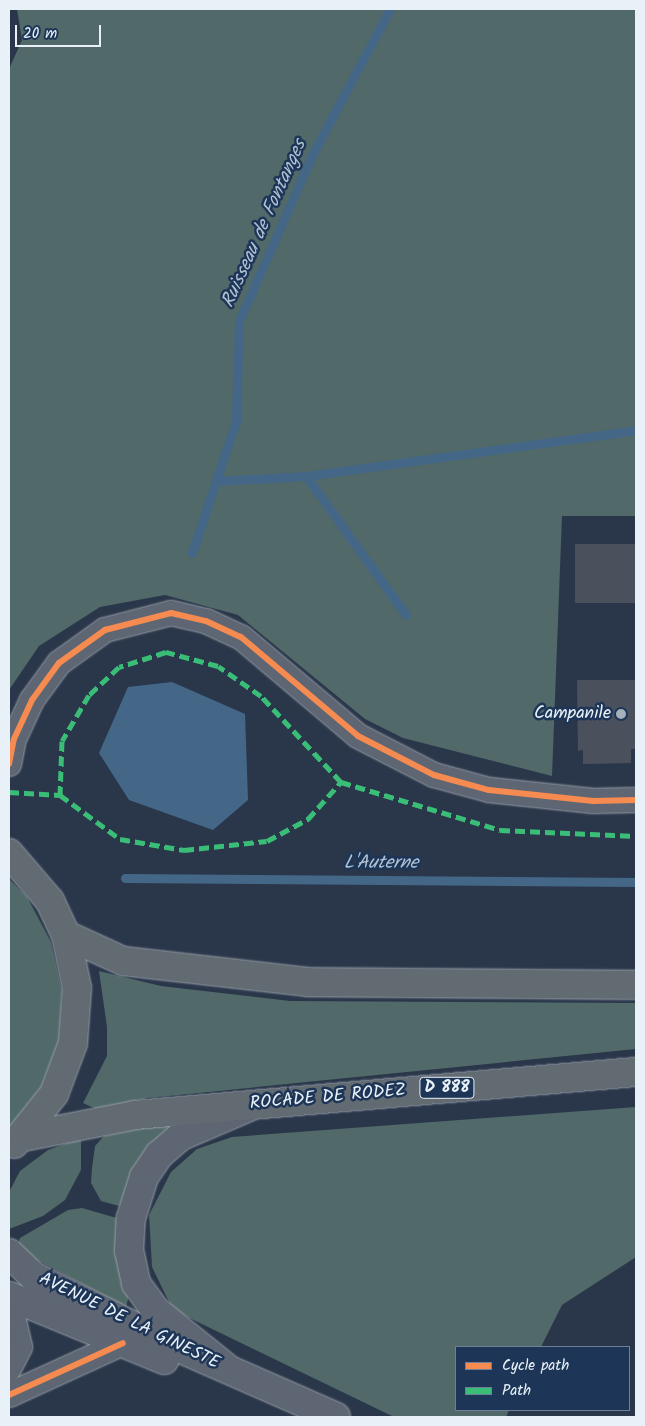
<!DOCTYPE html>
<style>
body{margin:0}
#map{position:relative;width:645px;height:1426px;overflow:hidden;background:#2a374a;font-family:Kalam,sans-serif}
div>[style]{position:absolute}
.green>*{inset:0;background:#516969}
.water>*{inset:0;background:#446788}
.stream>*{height:9px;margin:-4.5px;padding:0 4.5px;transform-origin:4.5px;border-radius:4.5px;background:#446788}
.building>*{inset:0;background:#4b515c;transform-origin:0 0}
.roads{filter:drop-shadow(0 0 1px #959da7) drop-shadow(0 0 1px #959da7)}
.street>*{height:24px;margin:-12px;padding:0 12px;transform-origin:12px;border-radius:12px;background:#5d6672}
.secondary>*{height:28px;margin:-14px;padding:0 14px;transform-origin:14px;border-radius:14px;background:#5d6672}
.primary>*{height:28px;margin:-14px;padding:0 14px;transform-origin:14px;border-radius:14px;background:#636b72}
.quiet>*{height:5px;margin-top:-2.5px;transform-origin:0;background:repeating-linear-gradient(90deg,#3abd76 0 10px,transparent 0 15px)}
.cycleway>*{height:6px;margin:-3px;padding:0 3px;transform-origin:3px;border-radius:3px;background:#f68b52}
.dots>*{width:14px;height:14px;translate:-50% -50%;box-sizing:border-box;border:2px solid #1d3557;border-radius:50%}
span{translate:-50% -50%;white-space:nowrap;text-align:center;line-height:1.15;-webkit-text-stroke:5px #1d3557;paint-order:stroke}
.shield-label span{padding:1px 4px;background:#1d3557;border:1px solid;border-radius:4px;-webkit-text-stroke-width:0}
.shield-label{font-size:16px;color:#e8f1f8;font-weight:700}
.poi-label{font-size:18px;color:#e8f1f8}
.right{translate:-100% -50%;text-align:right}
.street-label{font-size:18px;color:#e8f1f8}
.water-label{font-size:19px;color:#b0c2d3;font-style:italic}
.frame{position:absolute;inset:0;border:10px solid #e8f1f8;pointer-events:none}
.legend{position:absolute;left:455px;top:1346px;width:175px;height:65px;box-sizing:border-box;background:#1d3557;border:1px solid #6e8097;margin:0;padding:6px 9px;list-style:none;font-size:15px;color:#e8f1f8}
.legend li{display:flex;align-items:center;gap:10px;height:25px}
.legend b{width:25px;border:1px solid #6e8097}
.scale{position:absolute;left:15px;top:25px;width:86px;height:22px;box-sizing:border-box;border:2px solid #e8f1f8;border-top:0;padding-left:6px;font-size:15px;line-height:18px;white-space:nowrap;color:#e8f1f8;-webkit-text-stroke:4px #1d3557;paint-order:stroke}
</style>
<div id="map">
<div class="green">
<div style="clip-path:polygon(17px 9px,636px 9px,636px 516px,562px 516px,552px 776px,403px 738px,365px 719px,238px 615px,165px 595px,100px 607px,39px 646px,9px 690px,9px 69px,22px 40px)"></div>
<div style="clip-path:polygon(9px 879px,27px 897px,51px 942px,62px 991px,59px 1041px,41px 1089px,9px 1130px)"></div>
<div style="clip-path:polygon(99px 971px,161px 986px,290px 1001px,636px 1003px,636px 1049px,148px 1098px,96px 1109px,83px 1103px,107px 1056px,107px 1027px)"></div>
<div style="clip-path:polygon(636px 1107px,636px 1257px,562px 1305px,541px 1347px,456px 1347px,456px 1410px,509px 1410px,506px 1417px,394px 1417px,173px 1310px,152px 1267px,149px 1215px,171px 1172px,197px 1149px,232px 1137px)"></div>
<div style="clip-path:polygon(179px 1120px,119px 1206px,101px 1201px,91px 1183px,92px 1168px,95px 1146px,104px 1136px)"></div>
<div style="clip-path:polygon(81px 1138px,81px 1170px,65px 1200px,43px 1216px,9px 1229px,9px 1192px,20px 1171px,48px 1150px)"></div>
<div style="clip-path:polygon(82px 1208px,120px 1219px,129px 1295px,126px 1307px,31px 1257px,18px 1244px,20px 1238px,68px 1210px)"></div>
</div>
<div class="water">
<div style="clip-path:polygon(172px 682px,245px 714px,248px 800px,213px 830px,129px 800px,99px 753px,128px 687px)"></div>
</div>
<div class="stream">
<div style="left:306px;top:476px;width:171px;rotate:54.3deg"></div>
<div style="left:216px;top:481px;width:90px;rotate:-3.2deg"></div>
<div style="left:306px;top:476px;width:333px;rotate:-7.9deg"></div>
<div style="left:192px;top:553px;width:139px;rotate:-71.6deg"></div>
<div style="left:236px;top:421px;width:100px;rotate:-88.3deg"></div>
<div style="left:239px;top:321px;width:184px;rotate:-66.2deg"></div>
<div style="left:313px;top:153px;width:163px;rotate:-61.9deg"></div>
<div style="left:125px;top:878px;width:511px;rotate:0.45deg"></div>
</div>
<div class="building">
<div style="left:636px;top:544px;width:59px;height:61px;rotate:90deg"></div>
<div style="clip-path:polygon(577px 680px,636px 680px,636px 749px,631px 749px,631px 763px,583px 764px,583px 750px,578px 751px)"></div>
</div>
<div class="roads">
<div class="street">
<div style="left:9px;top:764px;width:25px;rotate:-79deg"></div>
<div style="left:14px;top:739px;width:43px;rotate:-65.2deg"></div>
<div style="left:32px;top:700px;width:46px;rotate:-53.9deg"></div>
<div style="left:59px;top:663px;width:57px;rotate:-35.7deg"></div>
<div style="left:105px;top:630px;width:68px;rotate:-14.4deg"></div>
<div style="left:171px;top:613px;width:36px;rotate:13deg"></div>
<div style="left:206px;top:621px;width:38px;rotate:25deg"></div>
<div style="left:241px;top:637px;width:153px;rotate:40.2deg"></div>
<div style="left:358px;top:736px;width:85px;rotate:27.2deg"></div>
<div style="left:434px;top:775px;width:57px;rotate:15.3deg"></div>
<div style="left:489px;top:790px;width:105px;rotate:6deg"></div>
<div style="left:593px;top:801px;width:43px;rotate:-1.3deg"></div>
<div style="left:9px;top:1300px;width:48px;rotate:76.8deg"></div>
<div style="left:20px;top:1347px;width:25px;rotate:117deg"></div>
<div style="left:9px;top:1395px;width:125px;rotate:-24.5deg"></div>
</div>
<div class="secondary">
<div style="left:9px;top:1253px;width:33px;rotate:44deg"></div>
<div style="left:33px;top:1276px;width:153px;rotate:26.4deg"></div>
<div style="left:170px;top:1344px;width:181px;rotate:23.7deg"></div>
<div style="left:9px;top:1296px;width:168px;rotate:22.4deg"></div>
<div style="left:228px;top:1369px;width:92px;rotate:-141.1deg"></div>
<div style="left:156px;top:1311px;width:34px;rotate:-126deg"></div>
<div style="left:136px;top:1283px;width:33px;rotate:-102deg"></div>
<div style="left:129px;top:1251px;width:33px;rotate:-87deg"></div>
<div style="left:131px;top:1218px;width:43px;rotate:-72.4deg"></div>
<div style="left:144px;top:1177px;width:27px;rotate:-56deg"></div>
<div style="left:159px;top:1155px;width:29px;rotate:-41deg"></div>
<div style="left:181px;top:1136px;width:74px;rotate:-23.1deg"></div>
</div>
<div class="primary">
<div style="left:9px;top:853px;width:63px;rotate:49.5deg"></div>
<div style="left:50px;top:901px;width:38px;rotate:65deg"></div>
<div style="left:66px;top:935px;width:54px;rotate:78.3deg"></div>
<div style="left:77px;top:988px;width:55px;rotate:94.2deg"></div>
<div style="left:73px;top:1043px;width:54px;rotate:110.4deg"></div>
<div style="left:54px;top:1094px;width:64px;rotate:128.7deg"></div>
<div style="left:66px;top:935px;width:63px;rotate:24.5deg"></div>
<div style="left:123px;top:961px;width:185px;rotate:6.5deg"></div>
<div style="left:307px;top:982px;width:329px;rotate:0.5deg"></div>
<div style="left:22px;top:1137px;width:115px;rotate:-11deg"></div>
<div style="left:135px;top:1115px;width:503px;rotate:-4.91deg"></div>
</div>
</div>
<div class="quiet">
<div style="left:341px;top:782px;width:166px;rotate:16.8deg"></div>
<div style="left:500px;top:830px;width:136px;rotate:2.5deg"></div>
<div style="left:9px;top:792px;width:51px;rotate:3.4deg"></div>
<div style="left:60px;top:795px;width:74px;rotate:36.3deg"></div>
<div style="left:120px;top:839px;width:65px;rotate:9.8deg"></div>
<div style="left:184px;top:850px;width:83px;rotate:-6.2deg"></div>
<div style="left:267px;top:841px;width:47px;rotate:-28.2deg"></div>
<div style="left:308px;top:819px;width:50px;rotate:-48.3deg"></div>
<div style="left:341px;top:782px;width:117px;rotate:-132.9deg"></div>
<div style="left:261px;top:696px;width:52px;rotate:-145.1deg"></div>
<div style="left:218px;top:666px;width:54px;rotate:-164.9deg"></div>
<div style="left:166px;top:652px;width:49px;rotate:162.3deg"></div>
<div style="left:119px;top:667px;width:41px;rotate:137deg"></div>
<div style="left:89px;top:695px;width:53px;rotate:120.4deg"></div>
<div style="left:62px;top:741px;width:54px;rotate:92.1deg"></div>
</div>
<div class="cycleway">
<div style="left:9px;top:764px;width:25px;rotate:-79deg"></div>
<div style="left:14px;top:739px;width:43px;rotate:-65.2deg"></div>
<div style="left:32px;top:700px;width:46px;rotate:-53.9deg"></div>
<div style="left:59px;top:663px;width:57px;rotate:-35.7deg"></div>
<div style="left:105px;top:630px;width:68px;rotate:-14.4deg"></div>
<div style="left:171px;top:613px;width:36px;rotate:13deg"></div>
<div style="left:206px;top:621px;width:38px;rotate:25deg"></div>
<div style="left:241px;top:637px;width:153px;rotate:40.2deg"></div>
<div style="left:358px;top:736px;width:85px;rotate:27.2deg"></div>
<div style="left:434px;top:775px;width:57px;rotate:15.3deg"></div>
<div style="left:489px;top:790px;width:105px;rotate:6deg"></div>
<div style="left:593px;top:801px;width:43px;rotate:-1.3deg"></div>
<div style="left:9px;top:1395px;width:125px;rotate:-24.5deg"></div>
</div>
<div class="dots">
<div style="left:621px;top:714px;background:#a6b0bb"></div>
</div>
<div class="shield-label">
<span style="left:447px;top:1088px">D 888</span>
</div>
<div class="poi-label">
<span class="right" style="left:611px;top:714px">Campanile</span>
</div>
<div class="street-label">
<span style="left:328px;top:1098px;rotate:-5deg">ROCADE DE RODEZ</span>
<span style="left:129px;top:1322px;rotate:26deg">AVENUE DE LA GINESTE</span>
</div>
<div class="water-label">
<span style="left:265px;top:224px;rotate:-66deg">Ruisseau de Fontanges</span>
<span style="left:381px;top:864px">L'Auterne</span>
</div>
<div class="frame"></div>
<ul class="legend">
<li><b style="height:6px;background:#f68b52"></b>Cycle path</li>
<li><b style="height:6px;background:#3abd76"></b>Path</li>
</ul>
<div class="scale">20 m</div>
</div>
